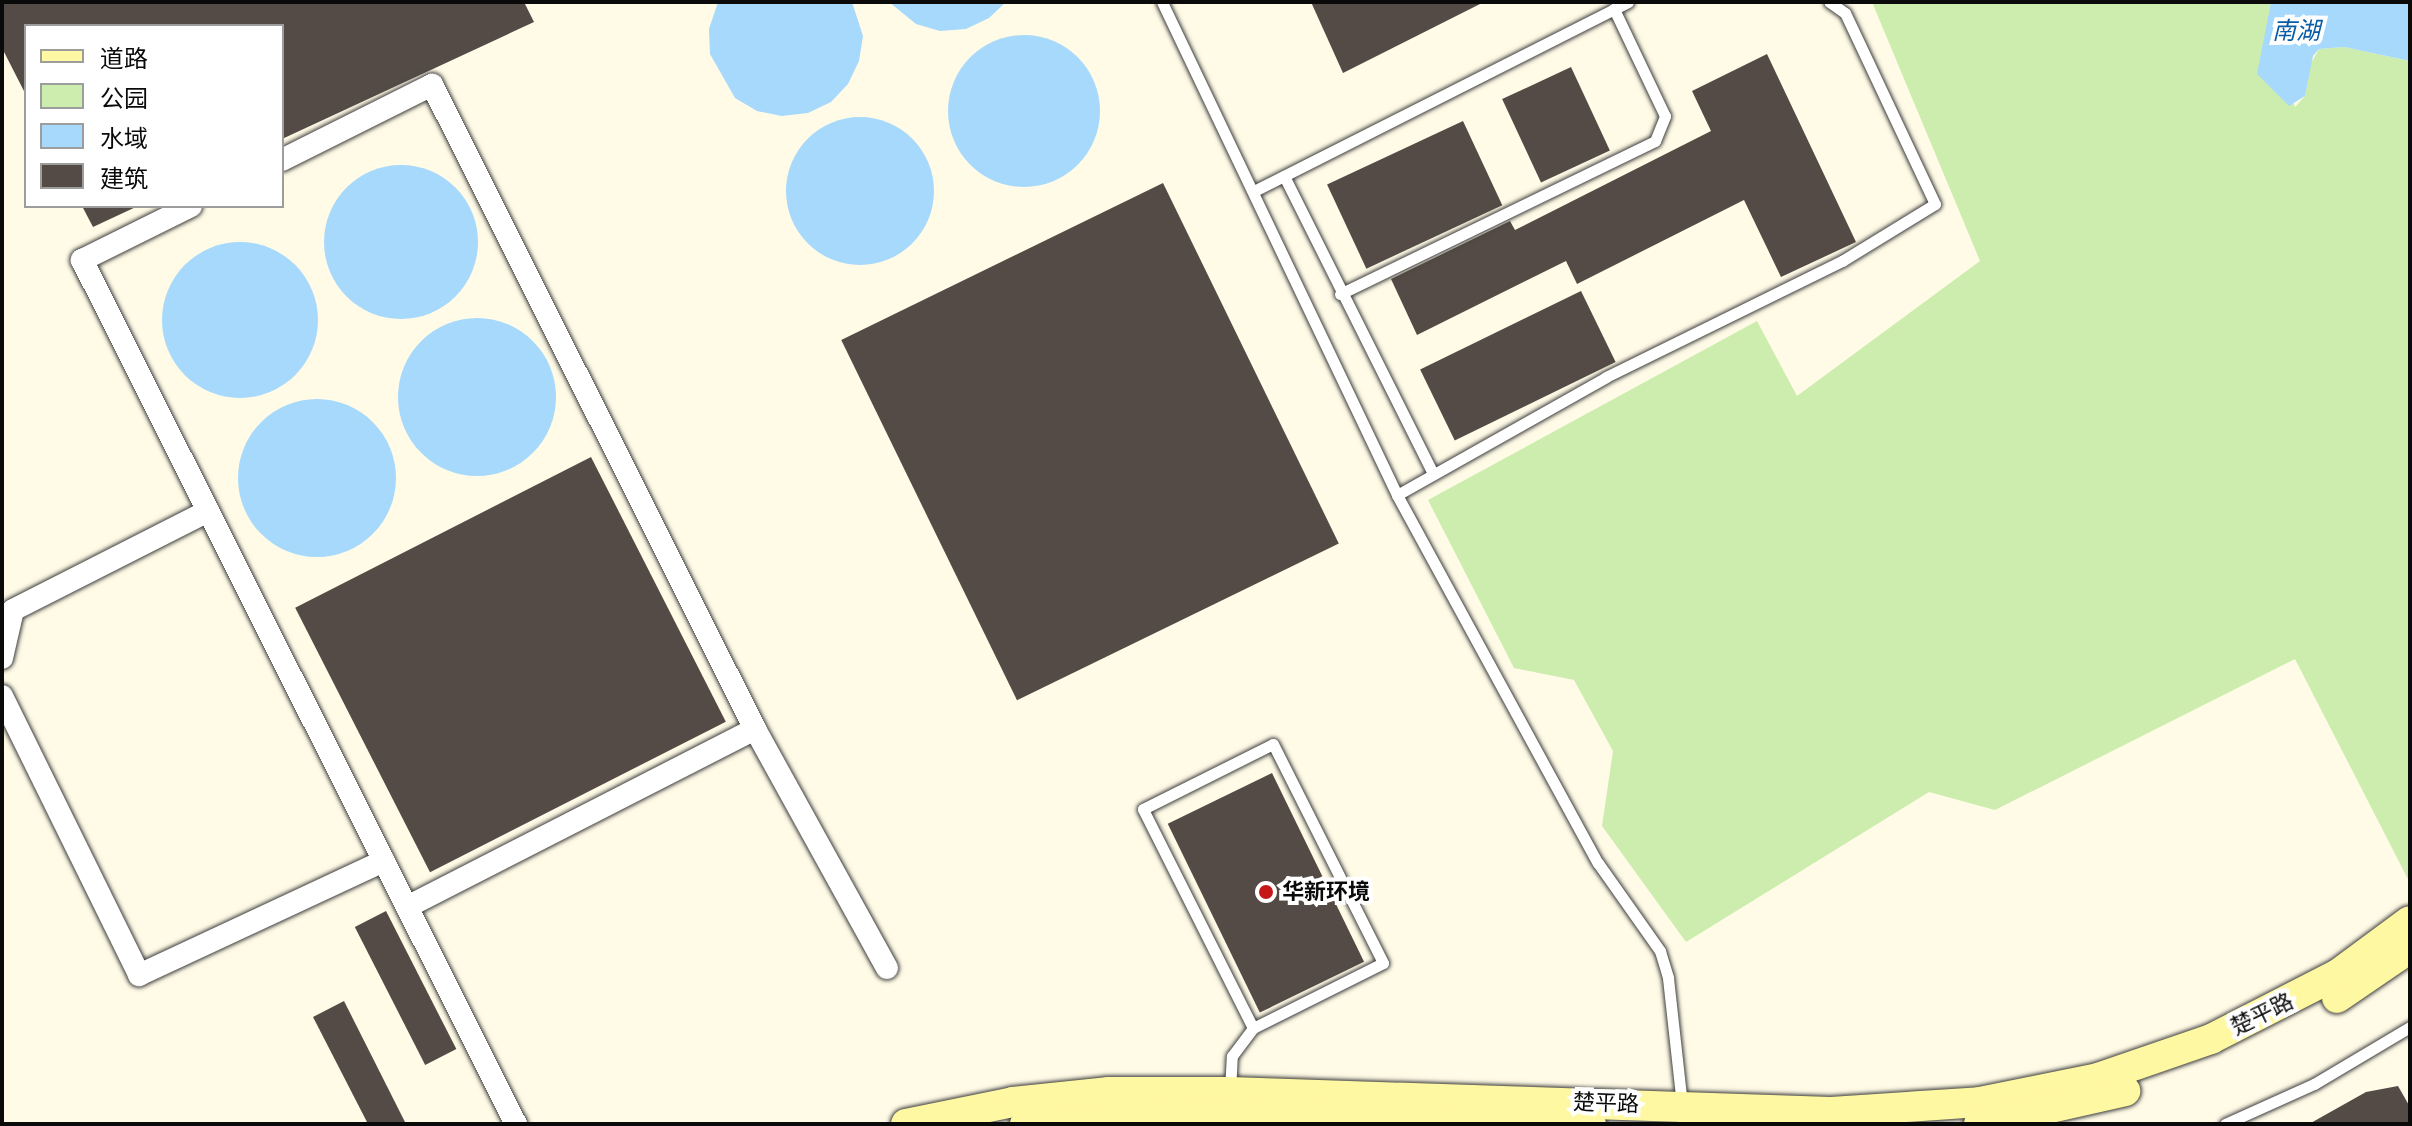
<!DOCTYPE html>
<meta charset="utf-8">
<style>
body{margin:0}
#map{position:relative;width:2412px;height:1126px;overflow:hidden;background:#fffbe7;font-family:"Roboto Serif","Noto Sans SC",serif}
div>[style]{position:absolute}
.green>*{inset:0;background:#ccedae}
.water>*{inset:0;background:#a6d9fc}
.round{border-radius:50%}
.building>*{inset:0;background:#544b46;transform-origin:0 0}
.roads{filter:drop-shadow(0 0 2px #3d3d3d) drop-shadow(0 0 2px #3d3d3d)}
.service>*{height:11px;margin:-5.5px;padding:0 5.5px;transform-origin:5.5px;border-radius:5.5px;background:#fff}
.minor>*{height:22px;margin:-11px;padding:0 11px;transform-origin:11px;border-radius:11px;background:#fff}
.secondary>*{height:30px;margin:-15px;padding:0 15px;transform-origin:15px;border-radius:15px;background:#fff8a2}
.dots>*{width:22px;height:22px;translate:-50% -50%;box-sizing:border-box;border:4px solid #fff;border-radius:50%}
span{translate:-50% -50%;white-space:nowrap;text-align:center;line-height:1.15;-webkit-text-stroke:8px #fff;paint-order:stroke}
.poi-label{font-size:22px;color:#0a0a0a;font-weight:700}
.left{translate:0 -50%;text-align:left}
.street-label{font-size:22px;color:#0a0a0a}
.water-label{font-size:24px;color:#0a5ca6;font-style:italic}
.frame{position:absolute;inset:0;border:4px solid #0a0a0a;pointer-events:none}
.legend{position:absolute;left:24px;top:24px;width:260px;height:184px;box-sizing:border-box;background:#fff;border:2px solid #9d9d9d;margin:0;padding:10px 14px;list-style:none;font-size:24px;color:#0a0a0a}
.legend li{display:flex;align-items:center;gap:16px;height:40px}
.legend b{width:40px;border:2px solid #9d9d9d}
</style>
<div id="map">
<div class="green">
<div style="clip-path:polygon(1872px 2px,2271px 2px,2267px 25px,2295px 107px,2305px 96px,2311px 63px,2319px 49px,2344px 47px,2410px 61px,2410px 883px,2295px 659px,1995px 810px,1929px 792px,1686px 942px,1602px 826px,1613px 751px,1574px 680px,1514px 668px,1428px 500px,1757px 321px,1797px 396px,1980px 261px)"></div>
</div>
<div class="water">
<div style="clip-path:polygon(718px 2px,852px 2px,863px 36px,859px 61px,848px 84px,831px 102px,808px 113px,782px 116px,757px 111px,735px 98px,710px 54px,709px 29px)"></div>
<div style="clip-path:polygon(889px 2px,1006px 2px,989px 18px,966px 29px,940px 31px,916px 24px)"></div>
<div style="clip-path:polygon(2271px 2px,2410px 2px,2410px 61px,2344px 47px,2319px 49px,2313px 56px,2305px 96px,2289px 106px,2257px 74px)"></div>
<div class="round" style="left:948px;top:35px;width:152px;height:152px"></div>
<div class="round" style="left:786px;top:117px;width:148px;height:148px"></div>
<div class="round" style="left:324px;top:165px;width:154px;height:154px"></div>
<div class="round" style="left:162px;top:242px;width:156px;height:156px"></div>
<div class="round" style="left:398px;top:318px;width:158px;height:158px"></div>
<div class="round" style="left:238px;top:399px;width:158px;height:158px"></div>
</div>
<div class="building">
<div style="clip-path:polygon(2px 2px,524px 2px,534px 22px,282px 139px,282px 26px,26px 26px,26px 95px,2px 48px)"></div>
<div style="clip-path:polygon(1311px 2px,1484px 2px,1343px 73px)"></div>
<div style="clip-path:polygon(1767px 54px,1856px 242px,1781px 277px,1744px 200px,1577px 284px,1566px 261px,1417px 335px,1391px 279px,1510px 221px,1515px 230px,1711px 131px,1692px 91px)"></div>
<div style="left:1571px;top:67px;width:92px;height:76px;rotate:65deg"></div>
<div style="left:1463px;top:121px;width:93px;height:150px;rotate:65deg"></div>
<div style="left:1163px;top:183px;width:401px;height:358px;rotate:64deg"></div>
<div style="clip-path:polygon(82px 206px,138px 206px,93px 227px)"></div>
<div style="left:1581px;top:291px;width:79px;height:179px;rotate:64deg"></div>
<div style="left:591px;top:457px;width:297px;height:332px;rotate:63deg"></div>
<div style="left:1272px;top:773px;width:210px;height:116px;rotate:64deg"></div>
<div style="left:386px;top:911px;width:155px;height:35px;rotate:63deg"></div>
<div style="clip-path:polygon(344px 1001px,406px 1124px,368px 1124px,313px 1017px)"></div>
<div style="clip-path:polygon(2398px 1086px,2410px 1107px,2410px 1124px,2309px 1124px,2366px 1092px)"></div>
</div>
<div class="roads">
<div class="service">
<div style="left:1162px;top:2px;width:546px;rotate:64.51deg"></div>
<div style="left:1397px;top:495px;width:419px;rotate:61.4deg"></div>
<div style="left:1598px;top:863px;width:108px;rotate:54.8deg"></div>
<div style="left:1660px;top:951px;width:28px;rotate:73deg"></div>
<div style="left:1668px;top:978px;width:147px;rotate:83.7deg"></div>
<div style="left:1284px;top:176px;width:333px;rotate:63.4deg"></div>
<div style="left:1254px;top:191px;width:419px;rotate:-26.8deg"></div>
<div style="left:1340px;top:294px;width:350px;rotate:-25.9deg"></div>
<div style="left:1655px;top:141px;width:27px;rotate:-68deg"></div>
<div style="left:1665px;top:116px;width:119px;rotate:-115.5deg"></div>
<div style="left:1397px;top:495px;width:240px;rotate:-29.4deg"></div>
<div style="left:1606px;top:377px;width:263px;rotate:-26.2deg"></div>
<div style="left:1842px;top:261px;width:109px;rotate:-31.5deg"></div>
<div style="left:1935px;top:204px;width:211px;rotate:-115.2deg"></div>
<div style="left:1845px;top:13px;width:19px;rotate:-145deg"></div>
<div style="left:1273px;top:744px;width:245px;rotate:63.3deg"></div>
<div style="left:1383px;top:963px;width:145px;rotate:153.4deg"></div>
<div style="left:1253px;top:1028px;width:245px;rotate:-116.7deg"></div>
<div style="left:1143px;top:809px;width:145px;rotate:-26.6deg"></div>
<div style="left:1230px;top:1091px;width:35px;rotate:-87deg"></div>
<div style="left:1232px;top:1056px;width:35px;rotate:-53deg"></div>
<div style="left:2225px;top:1124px;width:98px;rotate:-24.2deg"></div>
<div style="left:2314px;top:1084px;width:112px;rotate:-30.7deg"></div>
</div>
<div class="minor">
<div style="left:282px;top:160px;width:168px;rotate:-26.6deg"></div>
<div style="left:432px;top:85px;width:720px;rotate:63.36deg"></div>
<div style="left:755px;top:729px;width:273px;rotate:61.1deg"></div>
<div style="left:191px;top:206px;width:122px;rotate:153.6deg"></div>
<div style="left:82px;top:260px;width:967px;rotate:63.33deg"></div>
<div style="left:2px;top:658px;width:49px;rotate:-77.1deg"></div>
<div style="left:13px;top:610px;width:219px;rotate:-26.9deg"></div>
<div style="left:2px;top:696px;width:311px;rotate:63.8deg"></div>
<div style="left:139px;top:975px;width:270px;rotate:-25deg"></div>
<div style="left:407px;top:907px;width:391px;rotate:-27.1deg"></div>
</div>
<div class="secondary">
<div style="left:2337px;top:998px;width:88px;rotate:-34.4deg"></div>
<div style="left:906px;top:1124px;width:109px;rotate:-11.6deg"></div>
<div style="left:1013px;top:1102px;width:97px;rotate:-5.9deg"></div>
<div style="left:1109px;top:1092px;width:121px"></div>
<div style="left:1230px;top:1092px;width:601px;rotate:1.91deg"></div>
<div style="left:1831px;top:1112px;width:149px;rotate:-3.8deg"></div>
<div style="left:1980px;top:1102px;width:120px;rotate:-11.5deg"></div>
<div style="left:2098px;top:1078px;width:120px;rotate:-19deg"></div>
<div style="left:2211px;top:1039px;width:143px;rotate:-27.1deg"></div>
<div style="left:2338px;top:974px;width:89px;rotate:-36.4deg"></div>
<div style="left:1025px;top:1124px;width:208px;rotate:-2.8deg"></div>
<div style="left:1233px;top:1114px;width:358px;rotate:1.6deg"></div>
<div style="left:1979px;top:1124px;width:150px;rotate:-12.7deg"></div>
</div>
</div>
<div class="dots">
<div style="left:1266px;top:892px;background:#c61719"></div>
</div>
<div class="poi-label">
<span class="left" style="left:1282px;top:892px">华新环境</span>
</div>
<div class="street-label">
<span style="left:2262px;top:1014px;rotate:-26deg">楚平路</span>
<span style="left:1606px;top:1103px;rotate:2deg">楚平路</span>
</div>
<div class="water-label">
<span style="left:2296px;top:32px">南湖</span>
</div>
<div class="frame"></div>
<ul class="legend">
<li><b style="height:10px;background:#fff8a2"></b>道路</li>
<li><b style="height:22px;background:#ccedae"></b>公园</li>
<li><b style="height:22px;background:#a6d9fc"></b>水域</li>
<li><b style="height:22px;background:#544b46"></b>建筑</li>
</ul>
</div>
